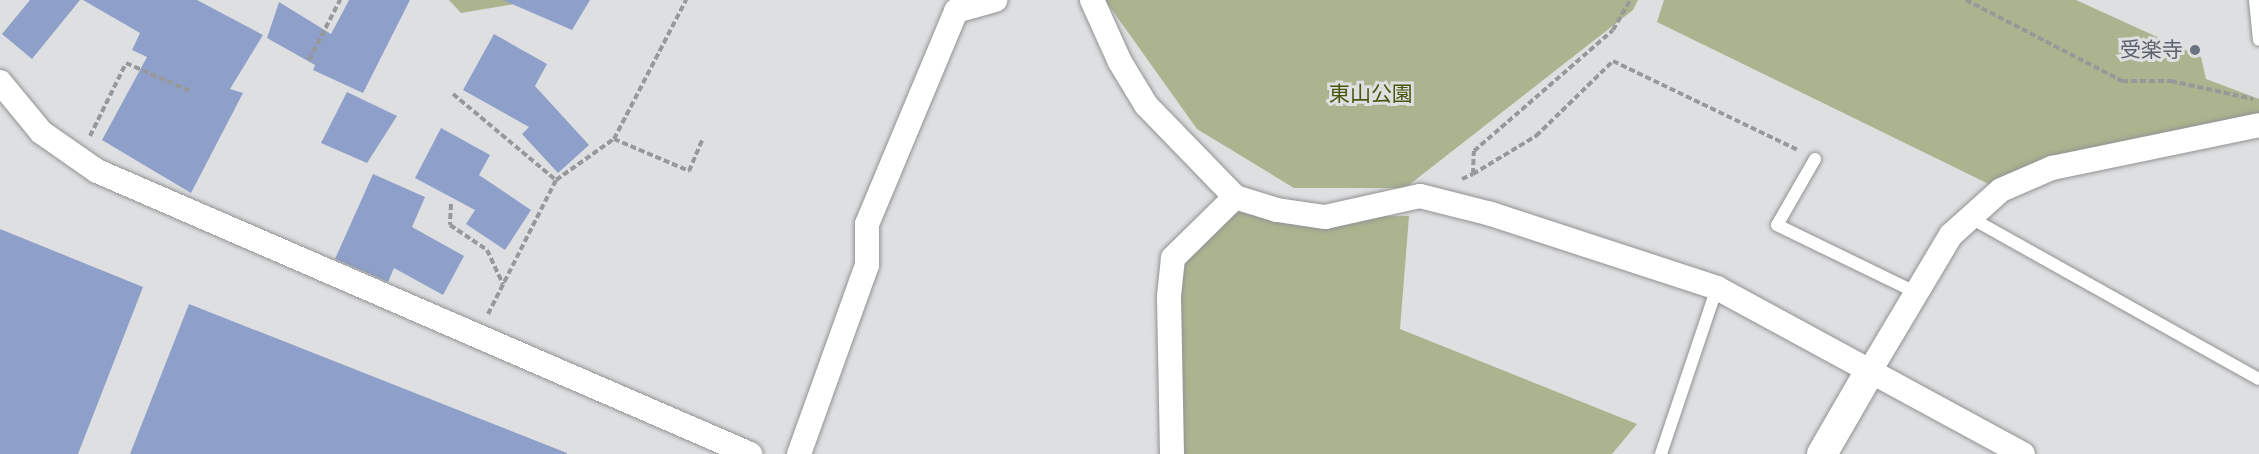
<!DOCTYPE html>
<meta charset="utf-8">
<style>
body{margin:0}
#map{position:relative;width:2259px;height:454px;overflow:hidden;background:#dedfe0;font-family:Inter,"Noto Sans JP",sans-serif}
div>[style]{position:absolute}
.green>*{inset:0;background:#aab48f}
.building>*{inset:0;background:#8ea0c9}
.path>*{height:4px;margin-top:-2px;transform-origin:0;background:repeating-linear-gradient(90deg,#979899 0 6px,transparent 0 9px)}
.roads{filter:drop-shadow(0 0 2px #929294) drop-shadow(0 0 2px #929294)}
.service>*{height:12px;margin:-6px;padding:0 6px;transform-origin:6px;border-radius:6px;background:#fff}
.minor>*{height:24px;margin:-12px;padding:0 12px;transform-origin:12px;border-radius:12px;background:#fff}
.tertiary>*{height:30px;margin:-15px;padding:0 15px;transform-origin:15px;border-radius:15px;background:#fff}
.dots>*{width:16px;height:16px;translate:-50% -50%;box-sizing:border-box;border:3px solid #dedfe0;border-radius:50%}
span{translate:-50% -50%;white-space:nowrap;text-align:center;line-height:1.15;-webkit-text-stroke:6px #dedfe0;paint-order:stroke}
.worship-label{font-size:21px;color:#5b616d}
.right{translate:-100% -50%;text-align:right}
.park-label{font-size:21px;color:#49570e}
</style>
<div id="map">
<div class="green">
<div style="clip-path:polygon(449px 0,518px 0,515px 4px,461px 13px)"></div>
<div style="clip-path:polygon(1105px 0,1638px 0,1633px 10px,1405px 188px,1294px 188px,1197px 129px)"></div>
<div style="clip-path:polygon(1664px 0,2076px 0,2201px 57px,2206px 79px,2259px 99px,2259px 127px,2001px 190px,1657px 22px)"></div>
<div style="clip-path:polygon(1235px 197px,1325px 217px,1409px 216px,1400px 329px,1637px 424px,1612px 454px,1172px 454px,1173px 258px)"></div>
</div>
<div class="building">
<div style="clip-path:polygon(30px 0,80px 0,32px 59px,2px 34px)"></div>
<div style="clip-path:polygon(83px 0,197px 0,263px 35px,230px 89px,243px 93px,191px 193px,102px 140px,147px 57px,132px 50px,140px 33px)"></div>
<div style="clip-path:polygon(349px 0,410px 0,363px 93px,313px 70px,315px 65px,267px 38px,279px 2px,331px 34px)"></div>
<div style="clip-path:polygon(503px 0,590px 0,572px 30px)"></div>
<div style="clip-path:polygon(494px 34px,547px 64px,535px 86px,589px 145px,558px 173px,522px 134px,529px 127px,463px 90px)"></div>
<div style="clip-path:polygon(347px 92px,397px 116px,367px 163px,321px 143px)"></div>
<div style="clip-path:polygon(441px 128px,490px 155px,479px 175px,531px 210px,505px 250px,466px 224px,475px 210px,415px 178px)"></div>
<div style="clip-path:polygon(373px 174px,425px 197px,412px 227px,464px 256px,443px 295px,394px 268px,388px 282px,335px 259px)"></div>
<div style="clip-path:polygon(0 229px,143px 287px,78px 454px,0 454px)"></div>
<div style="clip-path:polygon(189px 304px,567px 453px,567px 454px,130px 454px)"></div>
</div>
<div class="path">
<div style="left:1966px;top:0;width:176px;rotate:27.4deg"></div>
<div style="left:2122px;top:81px;width:49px"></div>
<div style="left:2171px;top:81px;width:84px;rotate:12.4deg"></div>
<div style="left:309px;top:60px;width:68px;rotate:-62.7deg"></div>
<div style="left:453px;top:94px;width:134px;rotate:39.9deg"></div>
<div style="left:90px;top:136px;width:81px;rotate:-63.7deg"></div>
<div style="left:126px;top:63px;width:72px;rotate:23.7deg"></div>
<div style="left:614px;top:139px;width:82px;rotate:23.1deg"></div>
<div style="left:689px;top:171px;width:36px;rotate:-67deg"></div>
<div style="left:1473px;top:174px;width:74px;rotate:-31.1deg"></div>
<div style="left:1536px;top:136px;width:107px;rotate:-44.2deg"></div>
<div style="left:1613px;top:61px;width:205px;rotate:25.7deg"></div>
<div style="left:1462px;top:179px;width:12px;rotate:-24deg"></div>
<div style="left:1473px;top:174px;width:23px;rotate:-88deg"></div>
<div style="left:1474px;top:151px;width:184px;rotate:-41deg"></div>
<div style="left:1613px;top:30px;width:34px;rotate:-60deg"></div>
<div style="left:451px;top:204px;width:21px;rotate:93deg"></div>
<div style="left:450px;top:225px;width:45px;rotate:34deg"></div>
<div style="left:487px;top:250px;width:38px;rotate:65deg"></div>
<div style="left:488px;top:314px;width:150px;rotate:-63.1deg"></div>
<div style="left:556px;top:180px;width:71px;rotate:-35.3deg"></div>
<div style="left:614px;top:139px;width:157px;rotate:-62.6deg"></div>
</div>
<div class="roads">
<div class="service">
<div style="left:2255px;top:0;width:40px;rotate:84.3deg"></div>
<div style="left:1815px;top:159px;width:76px;rotate:119.9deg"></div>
<div style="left:1777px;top:225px;width:156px;rotate:25.9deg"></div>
<div style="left:1969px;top:217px;width:332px;rotate:29.2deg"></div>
<div style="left:1661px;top:454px;width:175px;rotate:-71.4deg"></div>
</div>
<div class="minor">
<div style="left:1092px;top:0;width:68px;rotate:65.7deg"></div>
<div style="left:1120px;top:62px;width:50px;rotate:58.8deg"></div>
<div style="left:1146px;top:105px;width:128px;rotate:45.9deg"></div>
<div style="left:1235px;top:197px;width:44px;rotate:17.2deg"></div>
<div style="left:1277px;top:210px;width:49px;rotate:8.3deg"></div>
<div style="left:1325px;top:217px;width:97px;rotate:-12.5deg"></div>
<div style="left:1420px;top:196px;width:73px;rotate:14.2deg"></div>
<div style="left:1491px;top:214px;width:238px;rotate:18.1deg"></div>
<div style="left:1717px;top:288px;width:348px;rotate:28.5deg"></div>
<div style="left:0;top:82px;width:65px;rotate:50.6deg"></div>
<div style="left:41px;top:132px;width:68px;rotate:34.9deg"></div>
<div style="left:97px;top:171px;width:712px;rotate:23.43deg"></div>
<div style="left:1871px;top:369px;width:156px;rotate:-59.2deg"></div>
<div style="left:1951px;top:235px;width:67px;rotate:-42deg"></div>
<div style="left:2001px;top:190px;width:56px;rotate:-23.3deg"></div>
<div style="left:2052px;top:168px;width:211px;rotate:-11.7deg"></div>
<div style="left:799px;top:454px;width:201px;rotate:-70.2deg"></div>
<div style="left:867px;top:265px;width:41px;rotate:-90deg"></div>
<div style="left:867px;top:224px;width:231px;rotate:-67.3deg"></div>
<div style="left:956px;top:11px;width:41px;rotate:-15.8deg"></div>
<div style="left:1172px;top:454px;width:158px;rotate:-91.1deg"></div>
<div style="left:1169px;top:296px;width:38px;rotate:-84deg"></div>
<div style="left:1173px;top:258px;width:87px;rotate:-44.5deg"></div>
</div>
<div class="tertiary">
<div style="left:1822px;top:454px;width:98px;rotate:-60deg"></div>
</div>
</div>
<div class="dots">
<div style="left:2195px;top:50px;background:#6b7280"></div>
</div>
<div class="worship-label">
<span class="right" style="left:2183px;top:50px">受楽寺</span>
</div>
<div class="park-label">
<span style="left:1371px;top:94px">東山公園</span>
</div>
</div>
